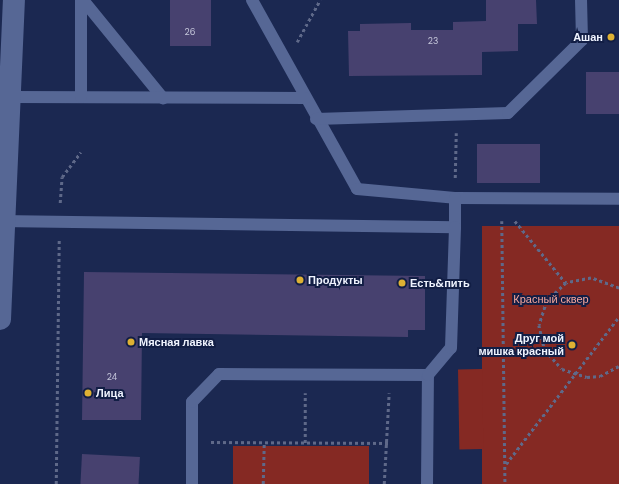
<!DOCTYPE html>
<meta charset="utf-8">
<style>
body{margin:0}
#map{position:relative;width:619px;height:484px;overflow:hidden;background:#1b2851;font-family:"DM Sans",sans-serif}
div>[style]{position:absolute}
.green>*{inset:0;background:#852923;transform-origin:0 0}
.building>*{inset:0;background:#47416f;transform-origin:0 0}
.path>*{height:2.5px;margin-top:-1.25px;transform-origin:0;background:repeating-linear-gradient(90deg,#5f6989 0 3px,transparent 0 6px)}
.lane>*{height:12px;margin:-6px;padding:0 6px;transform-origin:6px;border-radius:6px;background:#566795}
.street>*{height:22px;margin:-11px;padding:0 11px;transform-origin:11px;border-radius:11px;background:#566795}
.dots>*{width:11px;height:11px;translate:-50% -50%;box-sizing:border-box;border:2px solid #121e45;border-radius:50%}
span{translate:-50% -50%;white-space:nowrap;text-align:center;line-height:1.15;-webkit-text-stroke:4px #121e45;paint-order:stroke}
.number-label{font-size:9px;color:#c5c6da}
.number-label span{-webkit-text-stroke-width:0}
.poi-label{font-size:11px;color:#eff3fe;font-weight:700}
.right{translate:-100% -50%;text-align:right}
.left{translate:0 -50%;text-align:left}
.park-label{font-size:11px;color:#f5a69c}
</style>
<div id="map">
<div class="green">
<div style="left:482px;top:226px;width:137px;height:258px"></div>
<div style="left:482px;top:369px;width:80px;height:24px;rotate:89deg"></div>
<div style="left:233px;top:446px;width:136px;height:38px"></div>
</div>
<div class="building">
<div style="left:170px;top:0;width:41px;height:46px"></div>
<div style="clip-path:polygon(486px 0,536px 0,537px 24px,518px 24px,518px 51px,482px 52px,482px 75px,349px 76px,348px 31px,360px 31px,360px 24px,411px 23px,411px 30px,453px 30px,453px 22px,486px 21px)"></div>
<div style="left:619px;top:72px;width:42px;height:33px;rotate:90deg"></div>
<div style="left:477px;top:144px;width:63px;height:39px"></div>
<div style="clip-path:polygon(84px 272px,425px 276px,425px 330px,408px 330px,408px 337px,142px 333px,141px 420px,82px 420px)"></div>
<div style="left:82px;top:454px;width:58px;height:30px;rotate:3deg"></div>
</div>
<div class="path">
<div style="left:297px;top:42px;width:48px;rotate:-61.3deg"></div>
<div style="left:455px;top:178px;width:45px;rotate:-88.7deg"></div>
<div style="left:60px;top:203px;width:26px;rotate:-86deg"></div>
<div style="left:62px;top:177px;width:31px;rotate:-53deg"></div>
<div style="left:502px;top:221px;width:263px;rotate:89.3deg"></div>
<div style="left:515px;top:221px;width:80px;rotate:50.6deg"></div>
<div style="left:619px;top:288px;width:30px;rotate:-160deg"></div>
<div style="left:591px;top:278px;width:25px;rotate:169deg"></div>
<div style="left:566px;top:283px;width:26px;rotate:137deg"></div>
<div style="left:547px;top:301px;width:25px;rotate:108deg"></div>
<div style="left:539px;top:325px;width:26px;rotate:77deg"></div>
<div style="left:545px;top:350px;width:25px;rotate:48deg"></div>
<div style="left:562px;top:369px;width:26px;rotate:18deg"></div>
<div style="left:587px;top:377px;width:13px;rotate:-4deg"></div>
<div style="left:600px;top:376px;width:21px;rotate:-28deg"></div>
<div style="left:211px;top:442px;width:177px;rotate:0.3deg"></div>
<div style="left:305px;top:443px;width:50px;rotate:-90deg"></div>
<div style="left:506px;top:464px;width:185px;rotate:-52.5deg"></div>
<div style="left:56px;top:484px;width:244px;rotate:-89.3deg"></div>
<div style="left:263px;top:484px;width:42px;rotate:-88.6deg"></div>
<div style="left:384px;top:484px;width:91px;rotate:-86.9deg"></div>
</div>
<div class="lane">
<div style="left:83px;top:0;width:127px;rotate:50.8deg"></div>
<div style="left:252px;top:0;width:216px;rotate:60.9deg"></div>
<div style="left:357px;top:189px;width:98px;rotate:5.2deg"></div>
<div style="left:455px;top:198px;width:164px;rotate:0.3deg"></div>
<div style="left:10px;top:97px;width:295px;rotate:0.2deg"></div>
<div style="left:81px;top:97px;width:97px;rotate:-90deg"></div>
<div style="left:316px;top:119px;width:192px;rotate:-1.8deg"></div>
<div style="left:508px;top:113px;width:104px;rotate:-44.6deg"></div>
<div style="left:582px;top:40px;width:40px;rotate:-91.4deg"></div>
<div style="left:0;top:221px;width:455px;rotate:0.8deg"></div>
<div style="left:455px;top:227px;width:29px;rotate:-90deg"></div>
<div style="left:192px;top:484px;width:82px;rotate:-90deg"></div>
<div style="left:192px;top:402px;width:39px;rotate:-46deg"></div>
<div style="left:219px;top:374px;width:209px;rotate:0.3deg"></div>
<div style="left:427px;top:484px;width:109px;rotate:-89.5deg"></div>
<div style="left:428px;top:375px;width:35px;rotate:-50deg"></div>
<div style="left:451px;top:348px;width:121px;rotate:-88.1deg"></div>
</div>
<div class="street">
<div style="left:0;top:319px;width:319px;rotate:-87.5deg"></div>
</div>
<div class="dots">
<div style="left:611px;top:37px;background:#deb133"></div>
<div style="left:300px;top:280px;background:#deb133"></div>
<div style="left:402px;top:283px;background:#deb133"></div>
<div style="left:131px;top:342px;background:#deb133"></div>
<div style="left:572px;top:345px;background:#deb133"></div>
<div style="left:88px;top:393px;background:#deb133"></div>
</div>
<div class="number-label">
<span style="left:190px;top:32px">26</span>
<span style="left:433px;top:41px">23</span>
<span style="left:112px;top:377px">24</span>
</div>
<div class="poi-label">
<span class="right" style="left:603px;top:37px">Ашан</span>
<span class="left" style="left:308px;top:280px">Продукты</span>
<span class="left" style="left:410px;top:283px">Есть&amp;пить</span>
<span class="right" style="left:564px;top:345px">Друг мой<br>мишка красный</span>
<span class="left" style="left:139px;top:342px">Мясная лавка</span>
<span class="left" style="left:96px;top:393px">Лица</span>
</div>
<div class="park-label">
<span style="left:551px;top:299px">Красный сквер</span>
</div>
</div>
